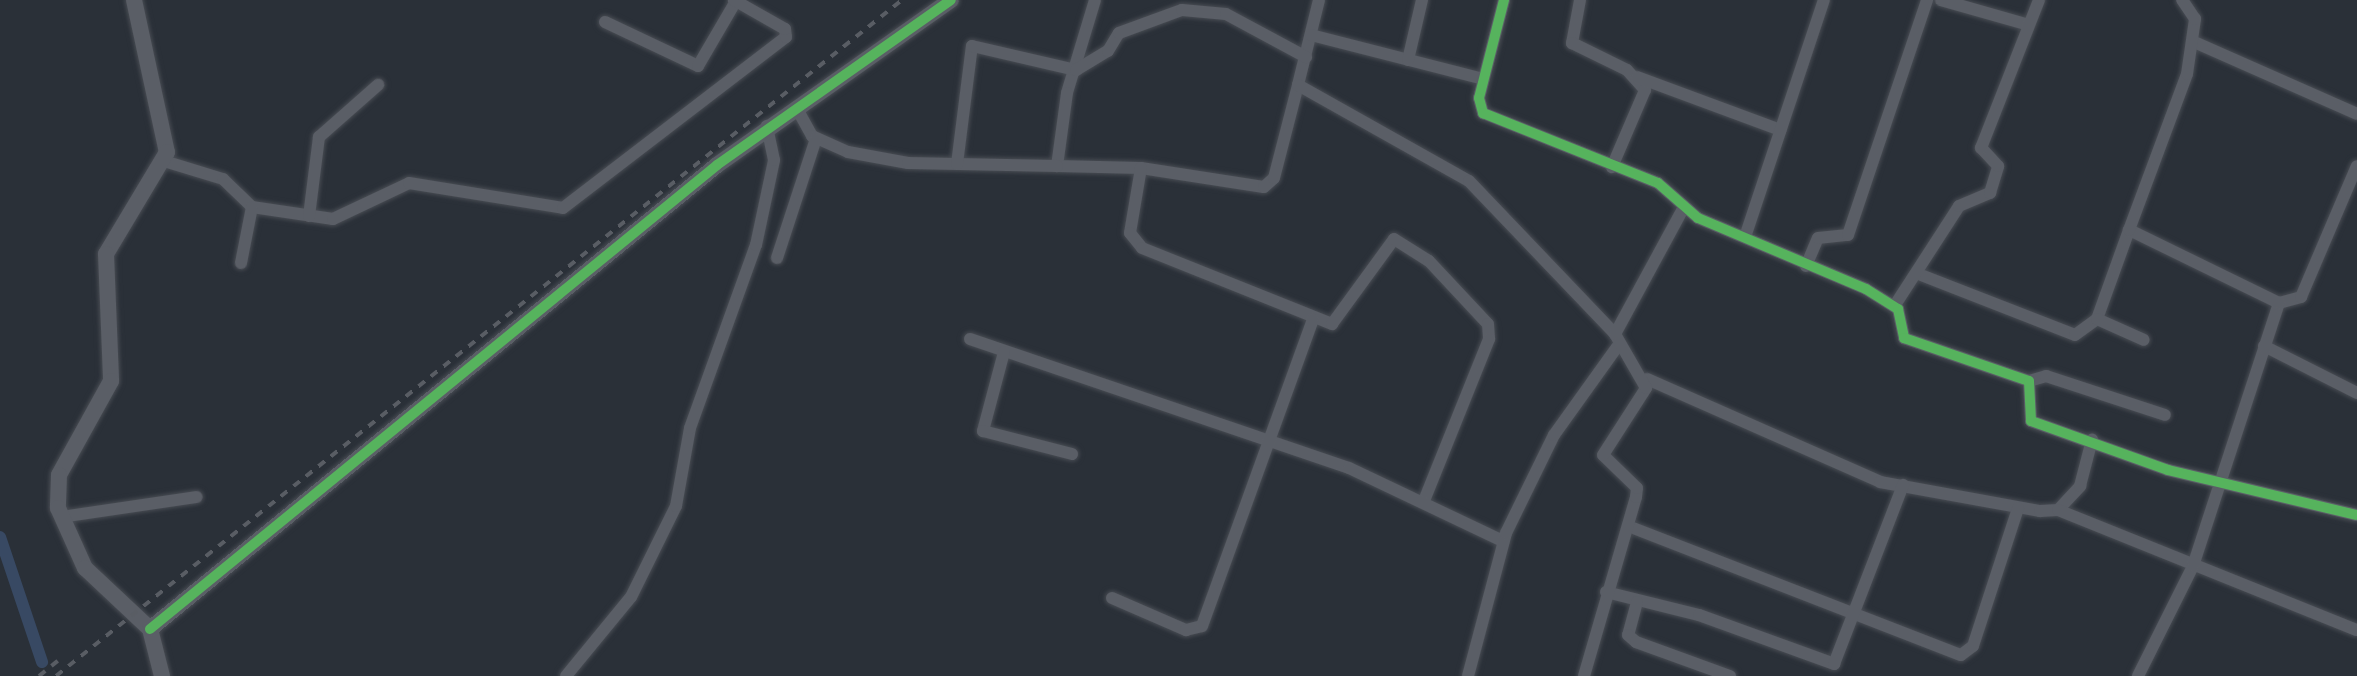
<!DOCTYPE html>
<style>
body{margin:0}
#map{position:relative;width:2357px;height:676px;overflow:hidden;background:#2a3038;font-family:Manrope,sans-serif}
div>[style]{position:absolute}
.canal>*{height:12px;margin:-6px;padding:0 6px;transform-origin:6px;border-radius:6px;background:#384963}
.roads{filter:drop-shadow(0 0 2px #484c53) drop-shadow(0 0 2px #484c53)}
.minor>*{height:12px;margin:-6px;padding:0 6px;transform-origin:6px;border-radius:6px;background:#5a5e66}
.tertiary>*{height:16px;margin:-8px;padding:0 8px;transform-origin:8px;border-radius:8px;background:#5a5e66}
.rail>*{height:4px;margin-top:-2px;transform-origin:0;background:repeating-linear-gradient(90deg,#595d64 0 8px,transparent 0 16px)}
.cycleway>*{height:10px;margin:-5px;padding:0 5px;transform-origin:5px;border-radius:5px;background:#56b35d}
span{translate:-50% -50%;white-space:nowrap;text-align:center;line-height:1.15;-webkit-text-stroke:8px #1d2633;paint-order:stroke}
</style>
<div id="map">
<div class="canal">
<div style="left:0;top:537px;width:132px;rotate:71.4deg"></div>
</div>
<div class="roads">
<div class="minor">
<div style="left:1095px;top:0;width:97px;rotate:106.8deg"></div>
<div style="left:1067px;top:93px;width:74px;rotate:97.8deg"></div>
<div style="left:1057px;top:166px;width:84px;rotate:1.4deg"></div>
<div style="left:1141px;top:168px;width:124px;rotate:8.8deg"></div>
<div style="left:1264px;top:187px;width:13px;rotate:-42deg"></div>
<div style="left:1274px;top:178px;width:96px;rotate:-75.5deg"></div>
<div style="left:1319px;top:0;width:88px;rotate:103.9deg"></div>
<div style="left:1298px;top:85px;width:196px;rotate:29.3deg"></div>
<div style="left:1469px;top:181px;width:211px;rotate:46.3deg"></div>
<div style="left:1504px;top:0;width:101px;rotate:104.3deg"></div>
<div style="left:1479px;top:98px;width:16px;rotate:75deg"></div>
<div style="left:1483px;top:113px;width:188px;rotate:21.8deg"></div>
<div style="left:1658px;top:183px;width:53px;rotate:41.2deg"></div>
<div style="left:1698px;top:218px;width:182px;rotate:22.9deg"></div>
<div style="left:1866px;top:289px;width:38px;rotate:32deg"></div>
<div style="left:1898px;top:309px;width:30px;rotate:78deg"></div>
<div style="left:1904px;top:338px;width:132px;rotate:19deg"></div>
<div style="left:2029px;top:381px;width:40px;rotate:87.1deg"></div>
<div style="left:2031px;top:421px;width:145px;rotate:19.7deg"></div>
<div style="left:2168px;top:470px;width:194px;rotate:13.4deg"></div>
<div style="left:1580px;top:0;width:44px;rotate:100.5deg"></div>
<div style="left:1572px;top:43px;width:61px;rotate:26.1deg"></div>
<div style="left:1627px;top:70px;width:27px;rotate:48deg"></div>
<div style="left:1645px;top:90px;width:84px;rotate:113.2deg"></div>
<div style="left:1941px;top:0;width:91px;rotate:15.9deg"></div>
<div style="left:605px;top:22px;width:103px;rotate:25.3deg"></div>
<div style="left:698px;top:66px;width:75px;rotate:-59.7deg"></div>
<div style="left:1311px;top:35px;width:178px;rotate:14.3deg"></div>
<div style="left:2194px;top:42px;width:178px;rotate:23.8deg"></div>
<div style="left:1408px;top:60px;width:62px;rotate:-76.9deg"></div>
<div style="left:1637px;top:77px;width:153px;rotate:20.3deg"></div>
<div style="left:796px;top:107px;width:33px;rotate:61deg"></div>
<div style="left:812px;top:136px;width:39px;rotate:24deg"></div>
<div style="left:848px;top:152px;width:61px;rotate:10.4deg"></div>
<div style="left:908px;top:163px;width:149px;rotate:1.2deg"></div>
<div style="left:164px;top:161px;width:62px;rotate:17deg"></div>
<div style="left:223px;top:179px;width:40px;rotate:44deg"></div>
<div style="left:252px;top:207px;width:82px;rotate:8.4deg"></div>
<div style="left:333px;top:219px;width:84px;rotate:-25.3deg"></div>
<div style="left:409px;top:183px;width:156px;rotate:9.2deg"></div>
<div style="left:563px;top:208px;width:281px;rotate:-37.5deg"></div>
<div style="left:786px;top:37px;width:8px;rotate:-97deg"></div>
<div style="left:785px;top:29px;width:59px;rotate:-150.4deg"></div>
<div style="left:957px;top:164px;width:119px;rotate:-82.8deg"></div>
<div style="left:972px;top:46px;width:107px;rotate:13deg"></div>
<div style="left:1076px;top:70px;width:37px;rotate:-31deg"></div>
<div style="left:1108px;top:51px;width:21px;rotate:-59deg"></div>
<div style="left:1119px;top:33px;width:67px;rotate:-20.1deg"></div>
<div style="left:1182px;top:10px;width:44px;rotate:5.2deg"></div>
<div style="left:1226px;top:14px;width:91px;rotate:28.3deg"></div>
<div style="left:1141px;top:168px;width:66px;rotate:99.6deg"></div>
<div style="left:1130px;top:233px;width:19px;rotate:51deg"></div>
<div style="left:1142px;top:248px;width:205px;rotate:21.8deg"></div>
<div style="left:1332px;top:324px;width:105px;rotate:-53.9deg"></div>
<div style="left:1394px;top:239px;width:41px;rotate:32.2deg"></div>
<div style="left:1429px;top:261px;width:86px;rotate:46.9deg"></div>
<div style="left:1488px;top:324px;width:15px;rotate:86deg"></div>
<div style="left:1489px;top:339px;width:175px;rotate:111.9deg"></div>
<div style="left:309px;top:216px;width:80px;rotate:-82.8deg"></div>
<div style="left:319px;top:137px;width:79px;rotate:-41.4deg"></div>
<div style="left:1745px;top:237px;width:250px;rotate:-71.6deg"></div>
<div style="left:777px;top:258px;width:125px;rotate:-71.9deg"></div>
<div style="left:241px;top:263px;width:57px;rotate:-78.9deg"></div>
<div style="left:1806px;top:266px;width:30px;rotate:-67deg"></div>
<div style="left:1818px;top:238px;width:30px;rotate:-6deg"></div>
<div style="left:1848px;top:235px;width:248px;rotate:-71.4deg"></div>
<div style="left:1921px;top:275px;width:165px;rotate:21.3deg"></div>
<div style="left:2075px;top:335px;width:27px;rotate:-36deg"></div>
<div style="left:2097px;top:319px;width:95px;rotate:-70.2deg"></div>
<div style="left:2279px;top:303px;width:23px;rotate:-15deg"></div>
<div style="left:2301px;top:297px;width:142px;rotate:-66.9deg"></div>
<div style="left:1895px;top:305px;width:118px;rotate:-57.1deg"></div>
<div style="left:1959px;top:206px;width:34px;rotate:-23deg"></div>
<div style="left:1990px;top:193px;width:28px;rotate:-73deg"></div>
<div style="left:1998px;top:166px;width:25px;rotate:-133deg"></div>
<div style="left:1981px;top:148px;width:159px;rotate:-68.6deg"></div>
<div style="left:2097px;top:319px;width:51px;rotate:24.1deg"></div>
<div style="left:970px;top:339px;width:400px;rotate:18.8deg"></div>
<div style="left:1349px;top:468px;width:170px;rotate:25.4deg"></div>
<div style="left:2264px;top:346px;width:104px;rotate:26.8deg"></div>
<div style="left:1004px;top:352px;width:82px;rotate:104.9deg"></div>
<div style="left:983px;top:431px;width:92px;rotate:14.5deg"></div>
<div style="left:1647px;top:379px;width:255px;rotate:23.8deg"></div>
<div style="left:1880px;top:482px;width:163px;rotate:10.3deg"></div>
<div style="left:2040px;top:511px;width:18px;rotate:-3deg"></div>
<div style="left:2058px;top:510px;width:33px;rotate:-47deg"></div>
<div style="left:2080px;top:486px;width:48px;rotate:-75.4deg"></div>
<div style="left:2029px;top:381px;width:18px;rotate:-16deg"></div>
<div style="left:2046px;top:376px;width:125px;rotate:18.1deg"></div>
<div style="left:2058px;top:510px;width:322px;rotate:21.9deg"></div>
<div style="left:61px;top:517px;width:137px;rotate:-8.4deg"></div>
<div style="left:1628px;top:526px;width:357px;rotate:21.2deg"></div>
<div style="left:1961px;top:655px;width:15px;rotate:-37deg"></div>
<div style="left:1973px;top:646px;width:145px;rotate:-71.9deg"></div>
<div style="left:1606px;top:592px;width:96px;rotate:13.9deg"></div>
<div style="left:1699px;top:615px;width:144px;rotate:19.9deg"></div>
<div style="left:1834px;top:664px;width:192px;rotate:-68.9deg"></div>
<div style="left:1112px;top:598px;width:81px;rotate:23.4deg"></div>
<div style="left:1186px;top:630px;width:16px;rotate:-14deg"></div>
<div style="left:1202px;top:626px;width:326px;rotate:-70.1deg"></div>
<div style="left:1637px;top:602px;width:34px;rotate:105deg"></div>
<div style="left:1628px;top:635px;width:11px;rotate:41deg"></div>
<div style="left:1636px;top:642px;width:100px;rotate:19.9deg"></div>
<div style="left:566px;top:676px;width:102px;rotate:-50.6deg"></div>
<div style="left:631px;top:597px;width:102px;rotate:-63.7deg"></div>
<div style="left:676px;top:506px;width:79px;rotate:-79.8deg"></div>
<div style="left:690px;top:428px;width:195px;rotate:-70.2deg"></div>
<div style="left:756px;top:245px;width:87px;rotate:-78deg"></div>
<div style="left:774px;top:160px;width:35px;rotate:-102deg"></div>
<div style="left:1468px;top:676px;width:148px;rotate:-75.1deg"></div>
<div style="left:1506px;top:533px;width:109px;rotate:-63.9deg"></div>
<div style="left:1554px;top:435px;width:108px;rotate:-54.4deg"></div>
<div style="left:1584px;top:676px;width:186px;rotate:-73.8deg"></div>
<div style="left:1636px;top:497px;width:9px;rotate:-84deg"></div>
<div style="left:1637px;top:488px;width:47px;rotate:-135.9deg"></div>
<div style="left:1603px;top:455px;width:80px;rotate:-57.3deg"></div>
<div style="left:1646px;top:388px;width:62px;rotate:-119.9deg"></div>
<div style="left:1615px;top:334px;width:145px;rotate:-61.5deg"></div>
<div style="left:2138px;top:676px;width:123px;rotate:-63.4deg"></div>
<div style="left:2193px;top:566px;width:277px;rotate:-71.9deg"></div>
<div style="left:2279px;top:303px;width:167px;rotate:-154deg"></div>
<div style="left:2129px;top:230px;width:166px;rotate:-69.6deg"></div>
<div style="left:2187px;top:74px;width:56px;rotate:-81.7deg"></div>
<div style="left:2195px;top:19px;width:23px;rotate:-124deg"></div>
</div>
<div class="tertiary">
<div style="left:134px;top:0;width:156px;rotate:77.8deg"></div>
<div style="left:167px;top:152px;width:119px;rotate:120.9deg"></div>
<div style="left:106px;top:254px;width:127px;rotate:87.7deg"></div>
<div style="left:111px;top:381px;width:107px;rotate:119deg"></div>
<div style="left:59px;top:475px;width:33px;rotate:92deg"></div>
<div style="left:58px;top:508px;width:66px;rotate:65.8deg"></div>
<div style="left:85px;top:568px;width:89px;rotate:43.2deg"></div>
<div style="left:150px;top:629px;width:49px;rotate:75.7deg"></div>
<div style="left:150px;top:629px;width:733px;rotate:-39.29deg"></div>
<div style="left:717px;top:165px;width:286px;rotate:-35.2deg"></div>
</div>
</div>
<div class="rail">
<div style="left:39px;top:676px;width:32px;rotate:-39deg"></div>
<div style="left:56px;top:676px;width:1083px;rotate:-38.63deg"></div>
</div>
<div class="cycleway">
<div style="left:1504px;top:0;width:101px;rotate:104.3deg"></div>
<div style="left:1479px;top:98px;width:16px;rotate:75deg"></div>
<div style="left:1483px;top:113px;width:188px;rotate:21.8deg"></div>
<div style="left:1658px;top:183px;width:53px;rotate:41.2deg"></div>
<div style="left:1698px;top:218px;width:182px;rotate:22.9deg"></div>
<div style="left:1866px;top:289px;width:38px;rotate:32deg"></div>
<div style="left:1898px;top:309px;width:30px;rotate:78deg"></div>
<div style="left:1904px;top:338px;width:132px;rotate:19deg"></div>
<div style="left:2029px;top:381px;width:40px;rotate:87.1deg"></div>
<div style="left:2031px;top:421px;width:145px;rotate:19.7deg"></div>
<div style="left:2168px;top:470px;width:194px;rotate:13.4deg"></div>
<div style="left:150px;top:629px;width:733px;rotate:-39.29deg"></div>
<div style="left:717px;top:165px;width:286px;rotate:-35.2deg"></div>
</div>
</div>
